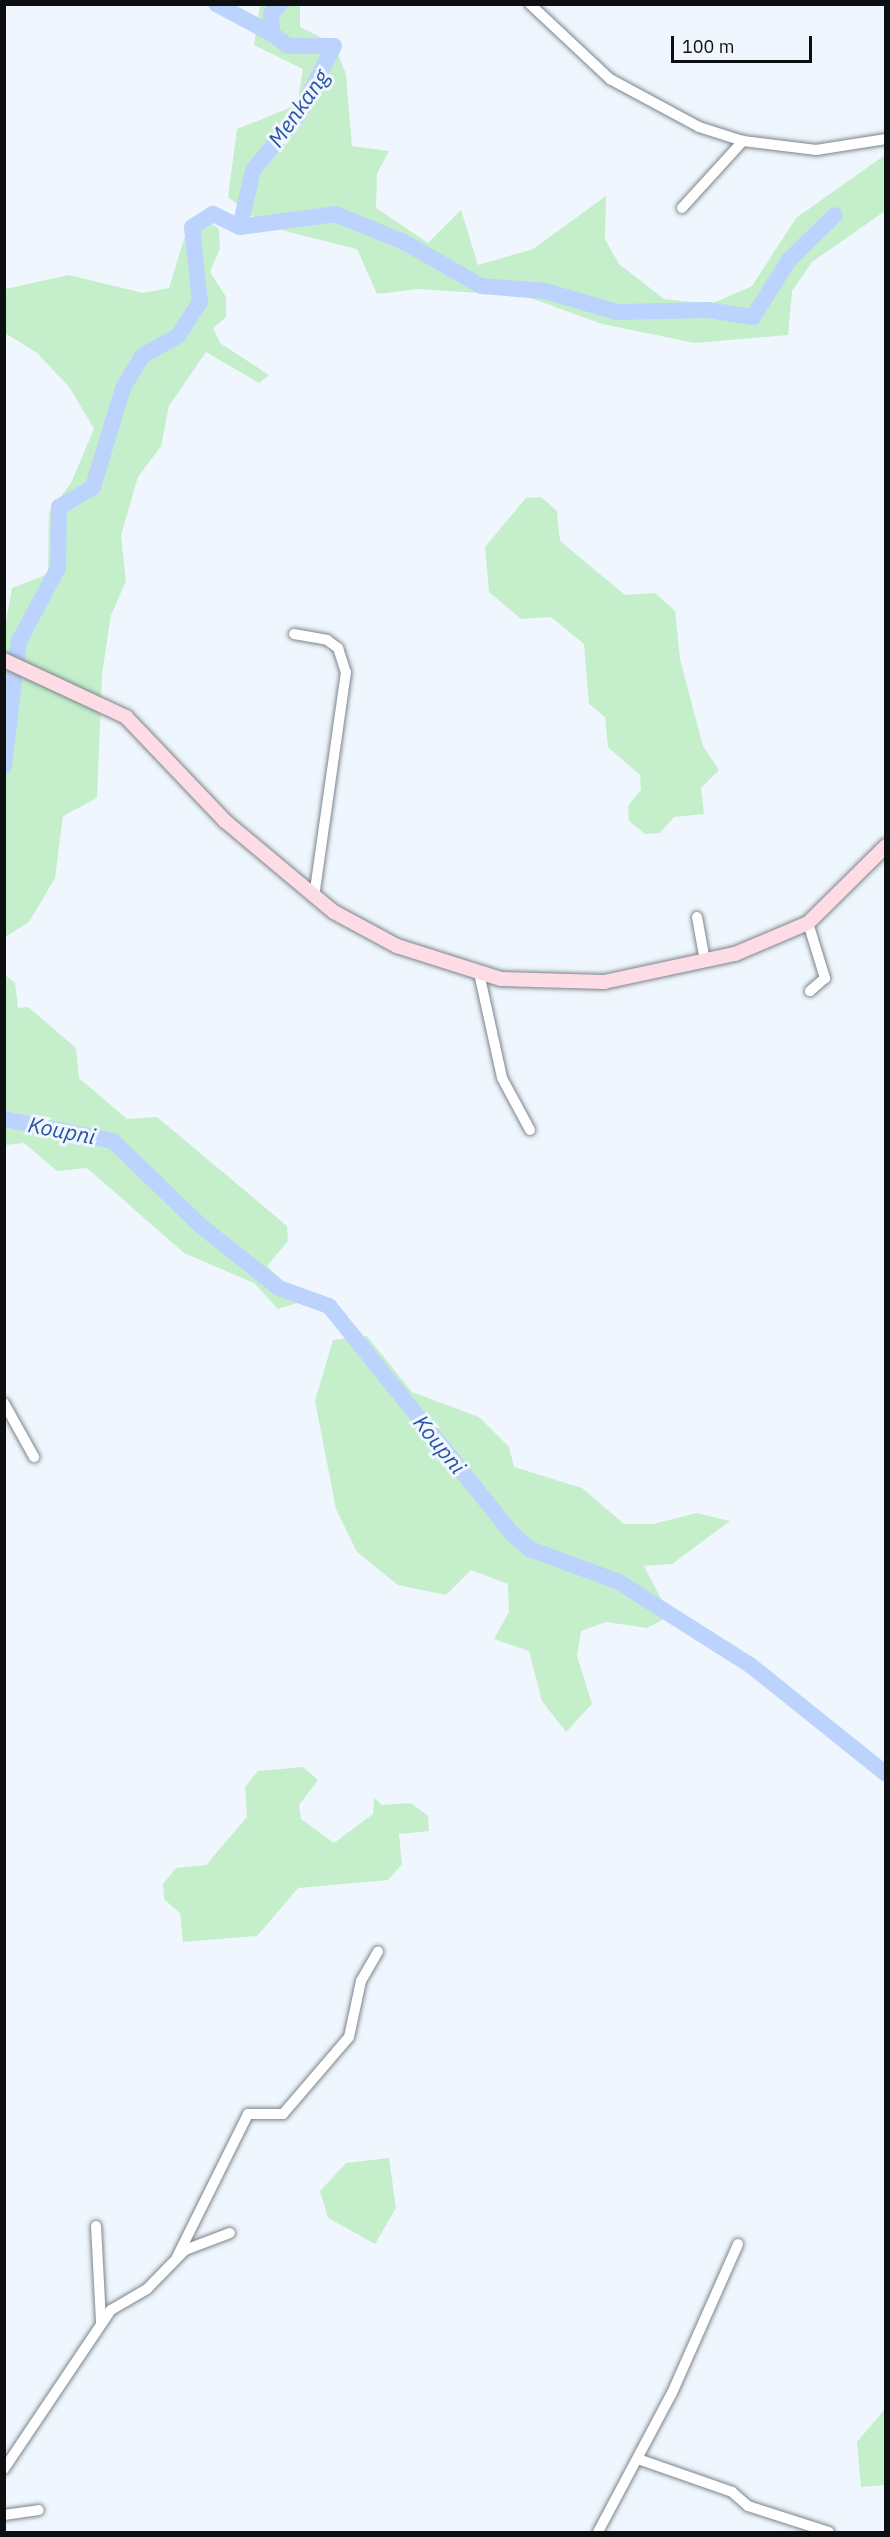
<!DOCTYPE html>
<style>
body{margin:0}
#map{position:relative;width:890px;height:2537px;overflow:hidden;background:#eff6fd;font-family:"IBM Plex Sans",sans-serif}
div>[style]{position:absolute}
.green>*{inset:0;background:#c5efcb}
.river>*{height:16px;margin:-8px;padding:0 8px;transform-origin:8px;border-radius:8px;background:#bcd3fd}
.roads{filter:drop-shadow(0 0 2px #7d848a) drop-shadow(0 0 2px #7d848a)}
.minor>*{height:10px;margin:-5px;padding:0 5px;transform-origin:5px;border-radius:5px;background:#fff}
.major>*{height:14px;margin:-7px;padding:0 7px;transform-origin:7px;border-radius:7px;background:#fedce5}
span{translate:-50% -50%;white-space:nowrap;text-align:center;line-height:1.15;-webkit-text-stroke:6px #eff6fd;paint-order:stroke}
.water-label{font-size:22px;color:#2c53a2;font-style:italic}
.frame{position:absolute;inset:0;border:6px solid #0d0f11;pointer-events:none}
.scale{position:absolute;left:671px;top:36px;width:141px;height:27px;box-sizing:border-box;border:3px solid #0d0f11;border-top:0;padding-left:8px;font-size:18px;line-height:21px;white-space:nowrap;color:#0d0f11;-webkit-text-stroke:4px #eff6fd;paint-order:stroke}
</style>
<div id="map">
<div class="green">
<div style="clip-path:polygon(260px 5px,300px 5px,300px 27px,334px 44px,346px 74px,352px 146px,389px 151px,377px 174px,376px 208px,428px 243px,461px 210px,478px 265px,533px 249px,606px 196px,605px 239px,619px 264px,664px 299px,711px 304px,752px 286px,796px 218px,885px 155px,885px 211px,812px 262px,792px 291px,788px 335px,695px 343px,602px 324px,525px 296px,418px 289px,377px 294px,357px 249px,265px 226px,228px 197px,237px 129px,297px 105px,303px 69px,254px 45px)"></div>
<div style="clip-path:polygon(203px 217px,219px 229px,220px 248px,210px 272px,226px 297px,226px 317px,213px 328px,220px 343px,269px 375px,259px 383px,206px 352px,169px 406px,161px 446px,138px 477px,121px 535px,126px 581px,111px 615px,102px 674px,97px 798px,63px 816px,55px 878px,29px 922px,5px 937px,5px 627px,12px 588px,48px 574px,49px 512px,71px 483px,94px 429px,70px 388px,37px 353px,5px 333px,5px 289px,69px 275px,143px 293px,169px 288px,184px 239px)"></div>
<div style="clip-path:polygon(541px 497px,557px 511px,560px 541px,625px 595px,655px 593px,675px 611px,680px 659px,703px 746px,719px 770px,701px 788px,704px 814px,674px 817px,660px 833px,645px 834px,629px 821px,628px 806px,641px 790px,640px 775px,608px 747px,605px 717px,589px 704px,584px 644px,551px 617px,521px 619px,489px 592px,485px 547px,526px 498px)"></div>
<div style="clip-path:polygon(5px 975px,15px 983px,18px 1008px,28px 1007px,76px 1048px,79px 1078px,127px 1119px,157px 1117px,287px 1226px,288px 1241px,267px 1266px,304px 1301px,278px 1309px,254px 1283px,184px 1253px,87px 1168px,57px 1171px,24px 1143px,5px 1145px)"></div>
<div style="clip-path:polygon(367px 1336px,412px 1392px,479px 1417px,509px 1447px,514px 1467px,582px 1488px,624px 1524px,653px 1524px,697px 1513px,730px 1521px,672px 1564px,644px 1566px,670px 1616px,647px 1628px,606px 1622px,581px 1631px,577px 1656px,592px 1704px,566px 1732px,542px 1701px,529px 1651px,494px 1639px,509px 1612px,508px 1584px,471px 1570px,446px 1595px,398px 1585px,357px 1552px,336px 1509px,315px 1401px,333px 1340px)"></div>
<div style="clip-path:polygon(303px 1767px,318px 1780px,299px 1805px,301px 1819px,334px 1843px,373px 1814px,374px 1798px,382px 1805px,411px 1803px,428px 1816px,429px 1831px,399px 1834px,402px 1864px,388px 1880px,298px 1888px,257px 1936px,183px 1942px,180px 1913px,164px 1899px,163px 1884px,176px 1868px,206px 1865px,247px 1817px,245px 1787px,258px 1771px)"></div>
<div style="clip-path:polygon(389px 2158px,396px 2208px,375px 2244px,328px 2218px,320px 2191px,346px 2163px)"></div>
<div style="clip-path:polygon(885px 2409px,885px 2485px,861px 2487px,857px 2442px)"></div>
</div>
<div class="river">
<div style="left:216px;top:4px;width:64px;rotate:28.2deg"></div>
<div style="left:240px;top:227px;width:58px;rotate:-77.2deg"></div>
<div style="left:253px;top:170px;width:72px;rotate:-50.6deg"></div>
<div style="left:299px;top:114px;width:76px;rotate:-62.8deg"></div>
<div style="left:334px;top:46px;width:46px;rotate:180deg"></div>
<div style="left:288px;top:46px;width:20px;rotate:-143deg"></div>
<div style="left:272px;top:34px;width:20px;rotate:-93deg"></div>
<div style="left:271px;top:14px;width:13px;rotate:-48deg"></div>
<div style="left:4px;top:766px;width:126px;rotate:-83.2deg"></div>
<div style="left:19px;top:641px;width:83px;rotate:-61.9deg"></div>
<div style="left:58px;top:568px;width:61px;rotate:-89.1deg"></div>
<div style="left:59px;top:507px;width:39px;rotate:-30deg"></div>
<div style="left:93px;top:487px;width:103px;rotate:-73.1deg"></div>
<div style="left:123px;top:388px;width:37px;rotate:-59deg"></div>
<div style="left:142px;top:356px;width:41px;rotate:-29.1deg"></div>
<div style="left:178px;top:336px;width:40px;rotate:-57.1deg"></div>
<div style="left:200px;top:302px;width:75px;rotate:-96.1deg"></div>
<div style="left:192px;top:227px;width:25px;rotate:-32deg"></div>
<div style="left:213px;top:214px;width:30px;rotate:26deg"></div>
<div style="left:240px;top:227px;width:96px;rotate:-7.8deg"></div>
<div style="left:335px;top:214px;width:74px;rotate:22.1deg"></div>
<div style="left:404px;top:242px;width:89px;rotate:29.7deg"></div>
<div style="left:481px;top:286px;width:64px;rotate:4.5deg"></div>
<div style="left:545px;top:291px;width:75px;rotate:16.3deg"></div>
<div style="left:617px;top:312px;width:91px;rotate:-1.3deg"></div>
<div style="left:708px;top:310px;width:46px;rotate:8.8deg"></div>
<div style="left:753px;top:317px;width:67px;rotate:-57.7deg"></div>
<div style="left:789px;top:260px;width:64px;rotate:-44.4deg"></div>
<div style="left:4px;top:1119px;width:111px;rotate:11.4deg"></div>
<div style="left:113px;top:1141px;width:124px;rotate:44deg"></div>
<div style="left:202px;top:1227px;width:98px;rotate:38.4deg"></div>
<div style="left:279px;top:1288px;width:53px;rotate:19.8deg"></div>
<div style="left:329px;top:1306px;width:292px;rotate:51.2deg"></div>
<div style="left:512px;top:1534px;width:23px;rotate:40deg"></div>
<div style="left:530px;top:1549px;width:95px;rotate:20.3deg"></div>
<div style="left:619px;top:1582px;width:155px;rotate:32.4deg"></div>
<div style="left:750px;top:1665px;width:174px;rotate:38.7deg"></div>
</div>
<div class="roads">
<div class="minor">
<div style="left:530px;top:4px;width:110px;rotate:43.2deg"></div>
<div style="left:610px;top:79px;width:101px;rotate:28.3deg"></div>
<div style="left:699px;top:127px;width:46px;rotate:17.7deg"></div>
<div style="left:743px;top:141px;width:74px;rotate:7deg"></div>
<div style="left:816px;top:150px;width:71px;rotate:-8.9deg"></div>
<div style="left:682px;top:208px;width:91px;rotate:-47.7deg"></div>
<div style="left:294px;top:634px;width:34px;rotate:10deg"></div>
<div style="left:327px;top:640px;width:14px;rotate:36deg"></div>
<div style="left:338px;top:648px;width:25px;rotate:72deg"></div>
<div style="left:346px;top:672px;width:228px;rotate:98.1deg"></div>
<div style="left:697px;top:917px;width:45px;rotate:79.7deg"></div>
<div style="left:808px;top:923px;width:58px;rotate:72.8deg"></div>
<div style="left:825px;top:978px;width:20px;rotate:139deg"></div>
<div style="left:479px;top:973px;width:107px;rotate:77.6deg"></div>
<div style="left:502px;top:1078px;width:59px;rotate:61.7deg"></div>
<div style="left:4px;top:1403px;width:62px;rotate:60.9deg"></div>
<div style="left:96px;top:2226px;width:95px;rotate:87deg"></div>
<div style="left:177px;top:2257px;width:160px;rotate:-63.6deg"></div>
<div style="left:248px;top:2114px;width:35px"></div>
<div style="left:283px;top:2114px;width:101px;rotate:-49.4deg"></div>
<div style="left:349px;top:2037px;width:57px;rotate:-77.9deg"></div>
<div style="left:361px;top:1981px;width:34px;rotate:-60deg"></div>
<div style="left:638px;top:2459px;width:100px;rotate:19.3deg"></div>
<div style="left:732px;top:2492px;width:21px;rotate:41deg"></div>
<div style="left:748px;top:2506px;width:85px;rotate:17.8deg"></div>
<div style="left:4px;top:2469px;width:192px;rotate:-56.1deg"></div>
<div style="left:111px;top:2310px;width:42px;rotate:-30.3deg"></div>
<div style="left:147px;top:2289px;width:54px;rotate:-45.7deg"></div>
<div style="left:185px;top:2250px;width:48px;rotate:-20.7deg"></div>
<div style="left:4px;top:2515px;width:35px;rotate:-8deg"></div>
<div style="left:598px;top:2532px;width:157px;rotate:-62deg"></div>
<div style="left:672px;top:2393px;width:163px;rotate:-66.1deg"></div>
</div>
<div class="major">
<div style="left:4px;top:660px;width:135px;rotate:25deg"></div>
<div style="left:126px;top:717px;width:144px;rotate:46.4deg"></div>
<div style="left:225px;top:821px;width:142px;rotate:39.9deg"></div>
<div style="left:334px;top:912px;width:72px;rotate:28.4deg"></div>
<div style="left:397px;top:946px;width:109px;rotate:17.6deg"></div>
<div style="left:501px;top:979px;width:103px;rotate:1.7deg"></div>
<div style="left:604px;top:982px;width:134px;rotate:-12.1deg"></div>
<div style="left:735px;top:954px;width:79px;rotate:-23deg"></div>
<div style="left:808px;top:923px;width:110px;rotate:-44.6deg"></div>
</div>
</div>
<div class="water-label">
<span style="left:298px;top:108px;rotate:-55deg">Menkang</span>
<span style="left:62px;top:1130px;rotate:11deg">Koupni</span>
<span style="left:440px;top:1444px;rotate:51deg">Koupni</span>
</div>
<div class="frame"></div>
<div class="scale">100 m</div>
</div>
